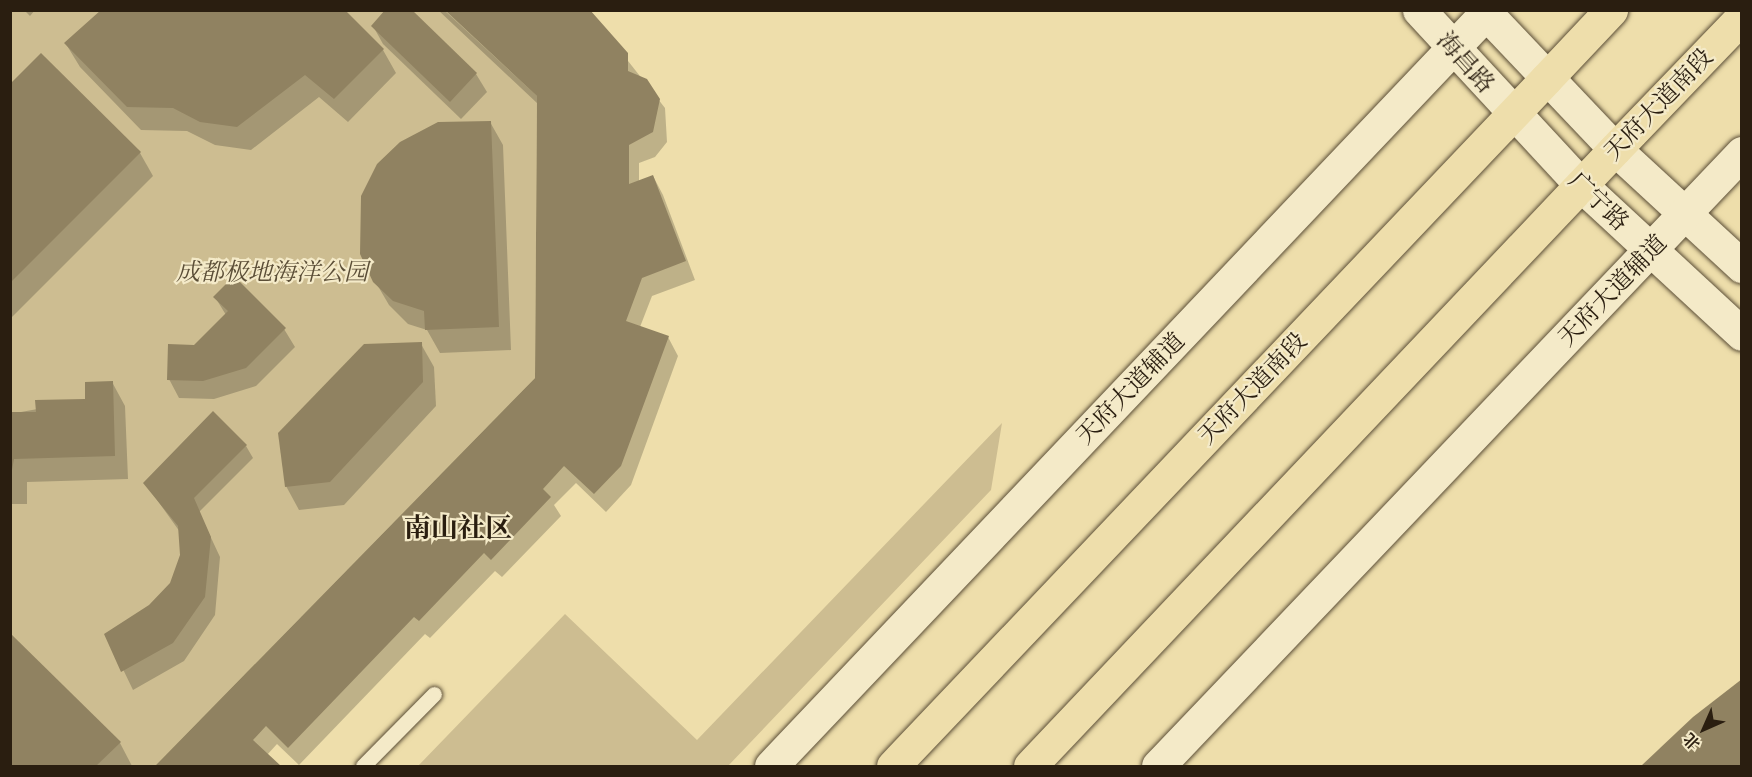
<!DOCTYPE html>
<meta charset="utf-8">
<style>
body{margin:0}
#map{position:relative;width:1752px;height:777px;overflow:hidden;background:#eedeab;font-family:"Gentium Book Plus","Noto Serif SC",serif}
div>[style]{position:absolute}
.green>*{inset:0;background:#cdbd91}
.shadow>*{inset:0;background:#0003}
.building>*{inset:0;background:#908261}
.roads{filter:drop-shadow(0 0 2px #5b4e37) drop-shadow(0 0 2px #5b4e37)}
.service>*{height:15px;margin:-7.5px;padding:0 7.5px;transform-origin:7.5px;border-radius:7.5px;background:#f4eac8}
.tertiary>*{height:33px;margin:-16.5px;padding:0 16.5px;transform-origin:16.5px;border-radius:16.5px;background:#f4eac8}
.primary>*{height:33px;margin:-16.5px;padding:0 16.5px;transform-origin:16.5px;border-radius:16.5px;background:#eedeab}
.trunk>*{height:33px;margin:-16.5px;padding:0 16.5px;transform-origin:16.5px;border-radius:16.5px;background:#eedeab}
span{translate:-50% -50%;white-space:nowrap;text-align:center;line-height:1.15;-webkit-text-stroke:4.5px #f4eac8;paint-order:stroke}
.street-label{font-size:24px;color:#2a1e10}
.park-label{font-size:24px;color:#5b4e37;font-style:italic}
.quarter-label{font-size:27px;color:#2a1e10;font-weight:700}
.frame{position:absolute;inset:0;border:12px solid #2a1e10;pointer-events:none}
.north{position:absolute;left:1674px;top:699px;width:60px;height:60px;-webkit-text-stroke:4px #f4eac8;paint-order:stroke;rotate:225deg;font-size:16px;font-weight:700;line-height:24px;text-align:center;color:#2a1e10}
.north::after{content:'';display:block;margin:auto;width:21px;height:27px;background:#2a1e10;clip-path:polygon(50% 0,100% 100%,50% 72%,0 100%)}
</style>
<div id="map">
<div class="green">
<div style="clip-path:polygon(10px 11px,445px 11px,537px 96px,535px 378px,155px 766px,11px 766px)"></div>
<div style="clip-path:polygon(1002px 423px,991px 490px,728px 766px,418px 766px,565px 614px,697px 740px)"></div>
</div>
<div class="shadow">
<div style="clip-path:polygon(24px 10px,35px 10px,30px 16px)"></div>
<div style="clip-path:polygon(410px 10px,476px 74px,487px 92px,461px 119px,383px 44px,373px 26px)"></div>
<div style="clip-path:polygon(438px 10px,588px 10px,665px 108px,667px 142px,655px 157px,639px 163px,639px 182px,653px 176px,663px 195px,695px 280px,652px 296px,640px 327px,668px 337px,678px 356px,631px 485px,606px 512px,576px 483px,554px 505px,561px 516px,502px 577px,495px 571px,430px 638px,425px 634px,299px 765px,277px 744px,267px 755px,279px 766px,157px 766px,536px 378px,538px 104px)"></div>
<div style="clip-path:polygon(66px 44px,383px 50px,396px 73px,348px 122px,319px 97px,251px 150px,215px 145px,187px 131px,141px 130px,80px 67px)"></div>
<div style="clip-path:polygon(10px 86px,140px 153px,153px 176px,10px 319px)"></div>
<div style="clip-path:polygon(490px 122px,503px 145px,511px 350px,440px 353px,427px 330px,408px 324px,389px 305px,375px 281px)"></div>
<div style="clip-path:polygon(215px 297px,284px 329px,295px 347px,256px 386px,214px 399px,179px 398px,169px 379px,226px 315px)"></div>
<div style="clip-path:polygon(421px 344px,434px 367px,436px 406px,344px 505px,299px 510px,286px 486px)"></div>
<div style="clip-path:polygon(112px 382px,125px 406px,128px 479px,27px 482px,27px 504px,10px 504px,10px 414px,87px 400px)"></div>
<div style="clip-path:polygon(246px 446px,253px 458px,199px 512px,220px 557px,215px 615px,184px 661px,133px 690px,106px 634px,150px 606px,172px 583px,181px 555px,180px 532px,145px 483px)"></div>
<div style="clip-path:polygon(10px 635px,120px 743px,132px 766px,10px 766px)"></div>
<div style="clip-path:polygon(1742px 684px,1742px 766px,1646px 766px,1694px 718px)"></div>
</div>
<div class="building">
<div style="clip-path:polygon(101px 10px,345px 10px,384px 49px,334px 99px,305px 75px,237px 127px,200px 122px,173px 108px,127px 107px,64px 43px)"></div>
<div style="clip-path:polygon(385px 10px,412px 10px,477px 73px,450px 102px,371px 26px)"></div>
<div style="clip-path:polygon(445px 10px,590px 10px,628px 53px,628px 71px,647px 79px,660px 99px,653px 132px,629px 145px,629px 184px,653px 175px,686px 261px,642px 278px,626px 321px,669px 336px,621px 466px,594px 494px,564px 466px,543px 489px,551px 497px,491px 560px,484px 553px,419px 621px,414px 617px,288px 748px,266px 726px,253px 740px,281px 766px,155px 766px,535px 378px,537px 96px)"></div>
<div style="clip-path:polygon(41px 53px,141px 152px,10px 283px,10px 84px)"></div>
<div style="clip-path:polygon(491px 121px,499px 327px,425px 330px,424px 311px,393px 301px,373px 282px,360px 254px,361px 196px,377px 164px,400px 142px,438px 122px)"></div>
<div style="clip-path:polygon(234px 276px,286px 328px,246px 368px,203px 381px,167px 380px,168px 344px,194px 345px,228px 311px,213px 297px)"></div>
<div style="clip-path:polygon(422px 342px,423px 382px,330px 482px,285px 487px,278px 433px,364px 344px)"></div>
<div style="clip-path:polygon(113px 381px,115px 456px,14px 459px,10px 481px,10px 412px,36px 412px,35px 400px,85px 399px,85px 382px)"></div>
<div style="clip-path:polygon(213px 411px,247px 445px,194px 498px,211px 537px,205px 597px,173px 643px,121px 672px,104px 634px,149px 605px,170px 583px,180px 555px,178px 526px,143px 483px)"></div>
<div style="clip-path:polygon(10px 633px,121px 742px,96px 766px,10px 766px)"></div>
<div style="clip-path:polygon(1742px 679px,1742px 766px,1641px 766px,1693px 717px)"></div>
</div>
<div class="roads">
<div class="service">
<div style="left:363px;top:766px;width:101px;rotate:-45.4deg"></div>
</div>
<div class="tertiary">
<div style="left:1419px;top:10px;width:238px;rotate:47.2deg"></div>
<div style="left:1581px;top:185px;width:219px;rotate:42.8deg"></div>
<div style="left:1483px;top:10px;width:192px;rotate:46.5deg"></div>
<div style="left:1615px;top:149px;width:173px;rotate:42.7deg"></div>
<div style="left:771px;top:766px;width:1043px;rotate:-46.48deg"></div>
<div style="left:1158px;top:766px;width:847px;rotate:-46.39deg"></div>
</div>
<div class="primary">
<div style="left:893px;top:766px;width:948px;rotate:-46.45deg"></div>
<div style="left:1030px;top:766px;width:850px;rotate:-46.52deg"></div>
</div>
<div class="trunk">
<div style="left:1546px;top:79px;width:95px;rotate:-46.7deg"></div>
<div style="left:1615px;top:149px;width:183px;rotate:-46.1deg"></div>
</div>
</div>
<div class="street-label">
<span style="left:1466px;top:62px;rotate:48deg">海昌路</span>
<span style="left:1658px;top:104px;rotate:-46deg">天府大道南段</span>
<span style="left:1599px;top:201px;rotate:44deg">广宁路</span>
<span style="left:1612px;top:290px;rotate:-46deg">天府大道辅道</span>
<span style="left:1130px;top:388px;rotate:-46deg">天府大道辅道</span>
<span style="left:1252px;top:388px;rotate:-46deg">天府大道南段</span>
</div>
<div class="park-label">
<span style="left:272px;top:272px">成都极地海洋公园</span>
</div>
<div class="quarter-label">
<span style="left:458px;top:528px">南山社区</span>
</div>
<div class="frame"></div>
<div class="north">北</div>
</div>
